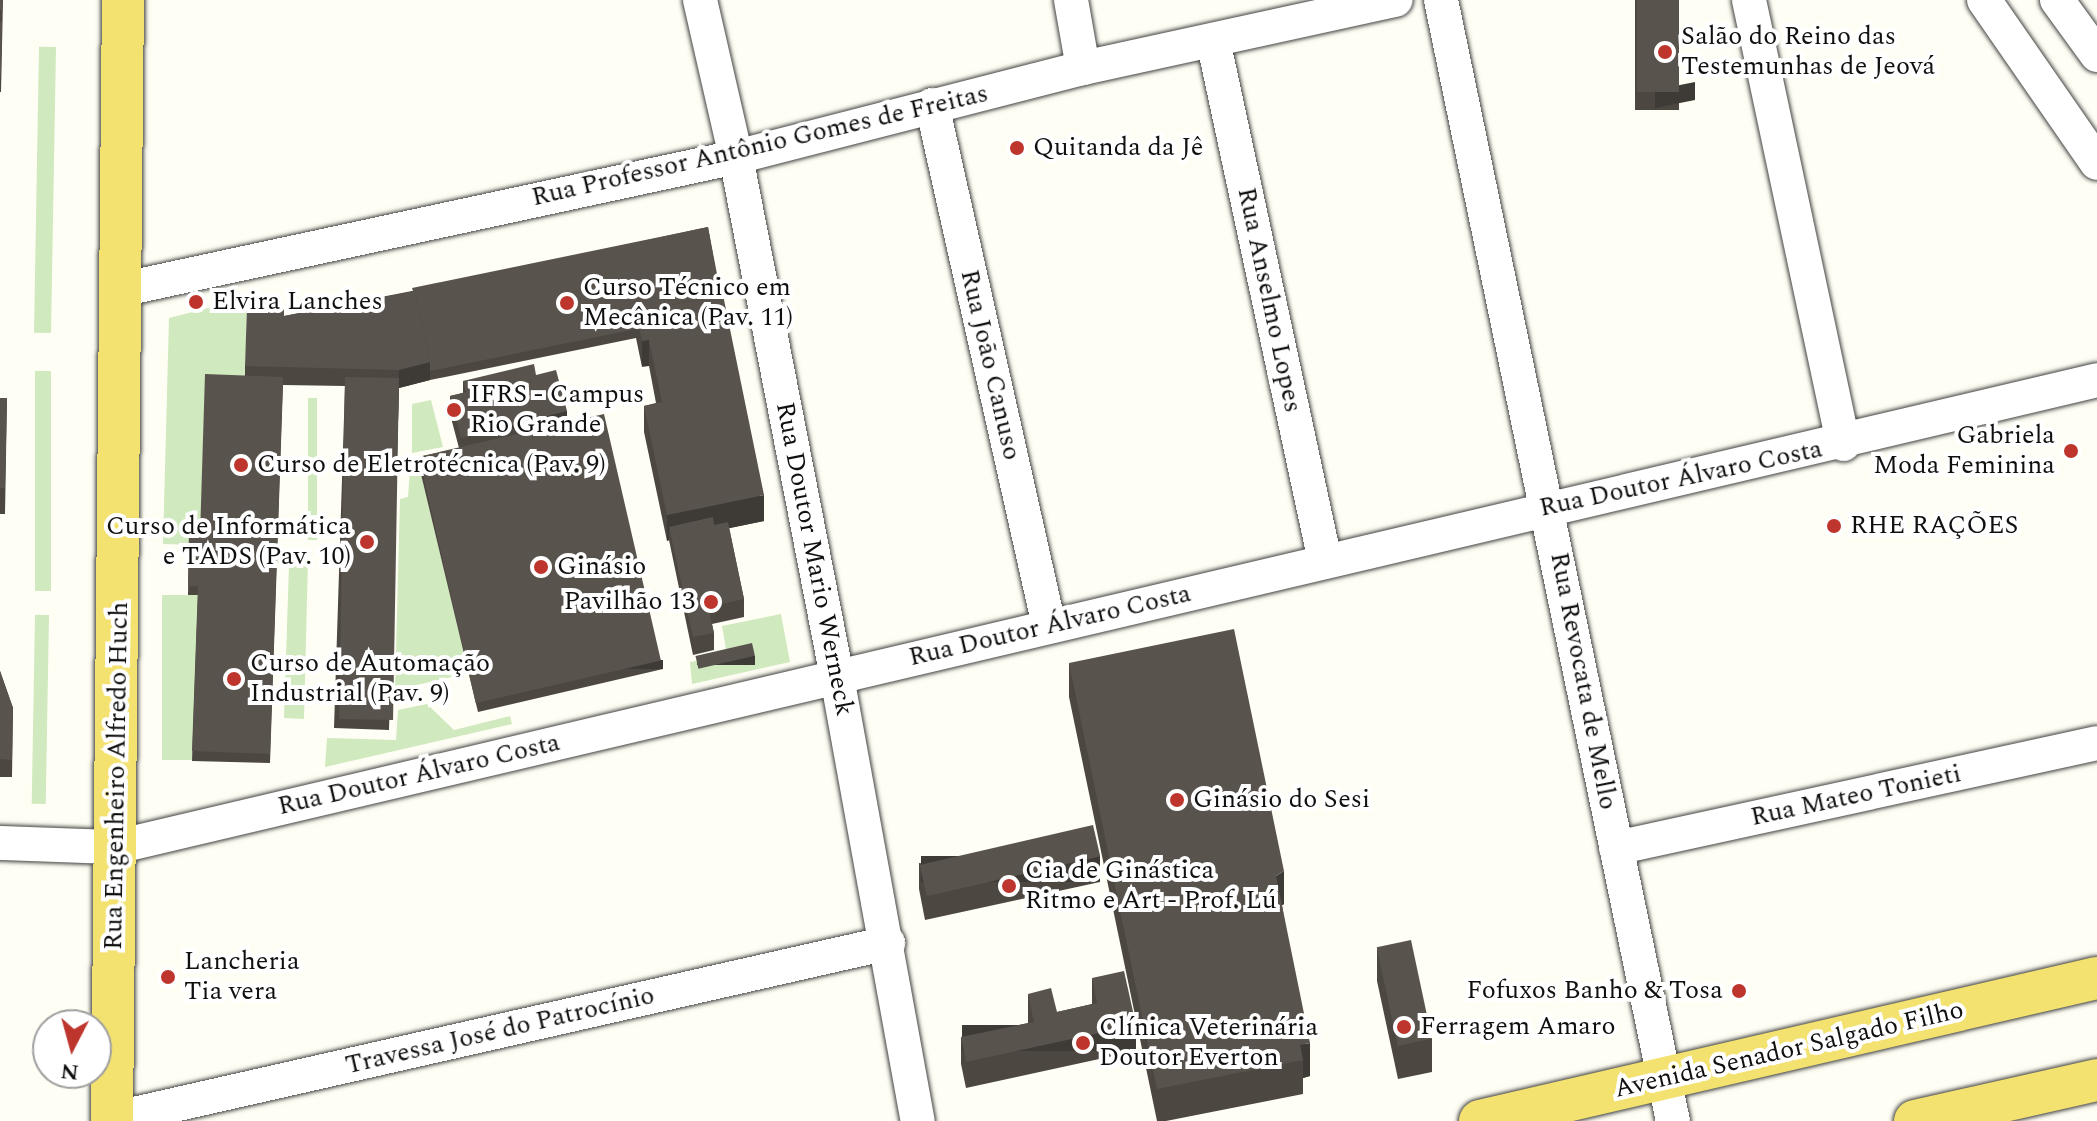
<!DOCTYPE html>
<meta charset="utf-8">
<style>
body{margin:0}
#map{position:relative;width:2097px;height:1121px;overflow:hidden;background:#fffef4;font-family:Spectral,serif}
div>[style]{position:absolute}
.green>*{inset:0;background:#d0e9be;transform-origin:0 0}
.roads{filter:drop-shadow(0 0 2px #434343) drop-shadow(0 0 2px #434343)}
.minor>*{height:34px;margin:-17px;padding:0 17px;transform-origin:17px;border-radius:17px;background:#fff}
.major>*{height:42px;margin:-21px;padding:0 21px;transform-origin:21px;border-radius:21px;background:#f3e170}
.wall>*{inset:0;background:#4d4742;transform-origin:0 0}
.shaded-wall>*{inset:0;background:#3e3a36;transform-origin:0 0}
.building>*{inset:0;background:#59534d;transform-origin:0 0}
.dots>*{width:22px;height:22px;translate:-50% -50%;box-sizing:border-box;border:4px solid #fff;border-radius:50%}
span{translate:-50% -50%;white-space:nowrap;text-align:center;line-height:1.15;-webkit-text-stroke:8px #fff;paint-order:stroke}
.poi-label{font-size:26px;color:#101010}
.left{translate:0 -50%;text-align:left}
.right{translate:-100% -50%;text-align:right}
.street-label{font-size:26px;color:#101010}
.north{position:absolute;left:32px;top:1009px;width:80px;height:80px;box-sizing:border-box;background:#fff;border:2px solid #9f9f9f;border-radius:50%;rotate:186deg;font-size:22px;font-weight:700;line-height:32px;text-align:center;color:#101010}
.north::after{content:'';display:block;margin:auto;width:28px;height:36px;background:#bd352c;clip-path:polygon(50% 0,100% 100%,50% 72%,0 100%)}
</style>
<div id="map">
<div class="green">
<div style="left:56px;top:47px;width:286px;height:17px;rotate:91deg"></div>
<div style="clip-path:polygon(247px 298px,245px 384px,200px 545px,163px 544px,169px 318px)"></div>
<div style="left:35px;top:371px;width:16px;height:220px"></div>
<div style="left:308px;top:398px;width:9px;height:142px"></div>
<div style="clip-path:polygon(431px 400px,443px 447px,412px 453px,412px 404px)"></div>
<div style="clip-path:polygon(419px 466px,469px 673px,395px 690px,400px 499px,408px 497px,410px 468px)"></div>
<div style="clip-path:polygon(277px 558px,308px 559px,304px 719px,284px 718px,289px 565px,277px 564px)"></div>
<div style="left:162px;top:595px;width:36px;height:165px"></div>
<div style="clip-path:polygon(781px 614px,790px 662px,692px 684px,690px 662px,727px 655px,722px 626px)"></div>
<div style="left:49px;top:615px;width:189px;height:14px;rotate:91deg"></div>
<div style="clip-path:polygon(427px 704px,454px 730px,510px 716px,512px 724px,325px 767px,327px 738px,396px 740px,398px 710px)"></div>
</div>
<div class="roads">
<div class="minor">
<div style="left:700px;top:0;width:161px;rotate:77.1deg"></div>
<div style="left:736px;top:157px;width:530px;rotate:79.01deg"></div>
<div style="left:837px;top:677px;width:451px;rotate:79.7deg"></div>
<div style="left:1071px;top:0;width:69px;rotate:80deg"></div>
<div style="left:1441px;top:0;width:1145px;rotate:78.31deg"></div>
<div style="left:1749px;top:0;width:454px;rotate:78deg"></div>
<div style="left:1984px;top:0;width:198px;rotate:55.3deg"></div>
<div style="left:2057px;top:0;width:68px;rotate:54deg"></div>
<div style="left:1213px;top:40px;width:533px;rotate:77.87deg"></div>
<div style="left:932px;top:105px;width:534px;rotate:77.34deg"></div>
<div style="left:124px;top:289px;width:626px;rotate:-12.17deg"></div>
<div style="left:736px;top:157px;width:358px;rotate:-14.4deg"></div>
<div style="left:1083px;top:68px;width:320px;rotate:-12.3deg"></div>
<div style="left:0;top:843px;width:116px;rotate:2deg"></div>
<div style="left:116px;top:847px;width:2035px;rotate:-13.26deg"></div>
<div style="left:1616px;top:848px;width:492px;rotate:-12.3deg"></div>
<div style="left:112px;top:1119px;width:796px;rotate:-12.78deg"></div>
</div>
<div class="major">
<div style="left:112px;top:1121px;width:1121px;rotate:-89.44deg"></div>
<div style="left:1480px;top:1121px;width:633px;rotate:-13.05deg"></div>
<div style="left:1915px;top:1121px;width:187px;rotate:-12.7deg"></div>
</div>
</div>
<div class="wall">
<div style="clip-path:polygon(0 0,3px 0,1px 92px,0 92px)"></div>
<div style="left:1635px;top:0;width:44px;height:110px"></div>
<div style="clip-path:polygon(708px 227px,764px 521px,729px 528px,744px 599px,744px 617px,712px 624px,714px 633px,714px 650px,693px 655px,669px 540px,667px 541px,644px 432px,644px 406px,656px 403px,649px 366px,642px 367px,636px 338px,430px 380px,399px 388px,389px 730px,334px 728px,345px 386px,283px 385px,270px 763px,192px 761px,198px 595px,188px 595px,189px 535px,200px 536px,245px 375px,245px 366px,284px 316px,412px 291px)"></div>
<div style="clip-path:polygon(536px 375px,567px 422px,663px 669px,478px 712px,419px 466px,419px 457px,459px 448px,450px 414px,450px 396px,463px 393px,463px 381px)"></div>
<div style="clip-path:polygon(0 398px,7px 398px,5px 514px,0 514px)"></div>
<div style="clip-path:polygon(1069px 663px,1284px 904px,1282px 905px,1310px 1076px,1303px 1078px,1303px 1094px,1166px 1121px,1157px 1121px,1069px 697px)"></div>
<div style="clip-path:polygon(0 671px,13px 708px,12px 777px,0 777px)"></div>
<div style="clip-path:polygon(919px 863px,1100px 882px,925px 920px,919px 889px)"></div>
<div style="clip-path:polygon(1377px 947px,1432px 1039px,1432px 1072px,1398px 1079px,1377px 981px)"></div>
<div style="clip-path:polygon(1092px 978px,1136px 1051px,966px 1088px,961px 1064px,961px 1037px,1028px 1023px,1028px 994px,1057px 1012px,1092px 1004px)"></div>
</div>
<div class="shaded-wall">
<div style="clip-path:polygon(1695px 82px,1695px 100px,1655px 108px,1655px 90px)"></div>
<div style="left:649px;top:340px;width:26px;height:7px;rotate:90deg"></div>
<div style="clip-path:polygon(430px 362px,430px 380px,399px 388px,389px 730px,399px 370px)"></div>
<div style="left:567px;top:411px;width:18px;height:109px;rotate:90deg"></div>
<div style="clip-path:polygon(764px 495px,764px 521px,672px 540px,669px 527px,669px 540px,667px 541px,667px 515px)"></div>
<div style="left:755px;top:656px;width:9px;height:58px;rotate:90deg"></div>
<div style="left:663px;top:660px;width:9px;height:190px;rotate:90deg"></div>
<div style="left:1100px;top:856px;width:26px;height:179px;rotate:90deg"></div>
<div style="clip-path:polygon(1284px 871px,1284px 904px,1276px 909px,1276px 876px)"></div>
<div style="left:1136px;top:1025px;width:26px;height:174px;rotate:90deg"></div>
<div style="clip-path:polygon(1310px 1043px,1310px 1076px,1303px 1078px,1303px 1060px,1300px 1045px)"></div>
</div>
<div class="building">
<div style="clip-path:polygon(0 0,3px 0,2px 10px,0 10px)"></div>
<div style="left:1637px;top:0;width:42px;height:92px"></div>
<div style="clip-path:polygon(0 22px,2px 22px,1px 74px,0 74px)"></div>
<div style="clip-path:polygon(708px 227px,720px 295px,636px 312px,636px 329px,430px 371px,430px 362px,415px 291px,413px 291px,412px 288px)"></div>
<div style="clip-path:polygon(415px 291px,430px 362px,399px 370px,245px 366px,247px 306px,284px 308px,284px 316px)"></div>
<div style="clip-path:polygon(723px 295px,764px 495px,667px 515px,644px 406px,662px 402px,649px 340px,642px 341px,636px 312px)"></div>
<div style="clip-path:polygon(534px 364px,536px 375px,556px 370px,567px 411px,461px 438px,450px 396px,466px 392px,463px 381px)"></div>
<div style="clip-path:polygon(205px 374px,283px 377px,270px 754px,192px 751px,198px 586px,188px 586px,189px 535px,200px 536px)"></div>
<div style="left:345px;top:377px;width:54px;height:342px;rotate:1deg"></div>
<div style="clip-path:polygon(0 398px,7px 398px,5px 488px,0 488px)"></div>
<div style="left:604px;top:414px;width:253px;height:190px;rotate:77deg"></div>
<div style="clip-path:polygon(713px 517px,714px 525px,728px 522px,744px 599px,708px 607px,714px 633px,693px 637px,669px 527px)"></div>
<div style="clip-path:polygon(1234px 629px,1284px 871px,1276px 876px,1310px 1043px,1300px 1045px,1303px 1060px,1157px 1089px,1069px 663px)"></div>
<div style="left:752px;top:643px;width:13px;height:58px;rotate:77deg"></div>
<div style="clip-path:polygon(0 671px,13px 708px,12px 760px,0 759px)"></div>
<div style="left:1093px;top:825px;width:32px;height:178px;rotate:77deg"></div>
<div style="left:1411px;top:940px;width:101px;height:35px;rotate:78deg"></div>
<div style="clip-path:polygon(1124px 971px,1136px 1025px,966px 1062px,961px 1037px,1034px 1022px,1028px 994px,1051px 988px,1057px 1012px,1097px 1003px,1092px 978px)"></div>
</div>
<div class="dots">
<div style="left:1665px;top:52px;background:#bd352c"></div>
<div style="left:1017px;top:148px;background:#bd352c"></div>
<div style="left:196px;top:302px;background:#bd352c"></div>
<div style="left:567px;top:303px;background:#bd352c"></div>
<div style="left:454px;top:410px;background:#bd352c"></div>
<div style="left:2071px;top:451px;background:#bd352c"></div>
<div style="left:241px;top:465px;background:#bd352c"></div>
<div style="left:1834px;top:526px;background:#bd352c"></div>
<div style="left:367px;top:542px;background:#bd352c"></div>
<div style="left:541px;top:567px;background:#bd352c"></div>
<div style="left:711px;top:602px;background:#bd352c"></div>
<div style="left:234px;top:679px;background:#bd352c"></div>
<div style="left:1177px;top:800px;background:#bd352c"></div>
<div style="left:1009px;top:886px;background:#bd352c"></div>
<div style="left:168px;top:977px;background:#bd352c"></div>
<div style="left:1739px;top:991px;background:#bd352c"></div>
<div style="left:1404px;top:1027px;background:#bd352c"></div>
<div style="left:1083px;top:1043px;background:#bd352c"></div>
</div>
<div class="poi-label">
<span class="left" style="left:1681px;top:52px">Salão do Reino das<br>Testemunhas de Jeová</span>
<span class="left" style="left:1033px;top:148px">Quitanda da Jê</span>
<span class="left" style="left:583px;top:303px">Curso Técnico em<br>Mecânica (Pav. 11)</span>
<span class="left" style="left:212px;top:302px">Elvira Lanches</span>
<span class="left" style="left:470px;top:410px">IFRS - Campus<br>Rio Grande</span>
<span class="right" style="left:2055px;top:451px">Gabriela<br>Moda Feminina</span>
<span class="left" style="left:257px;top:465px">Curso de Eletrotécnica (Pav. 9)</span>
<span class="left" style="left:1850px;top:526px">RHE RAÇÕES</span>
<span class="right" style="left:351px;top:542px">Curso de Informática<br>e TADS (Pav. 10)</span>
<span class="left" style="left:557px;top:567px">Ginásio</span>
<span class="right" style="left:695px;top:602px">Pavilhão 13</span>
<span class="left" style="left:250px;top:679px">Curso de Automação<br>Industrial (Pav. 9)</span>
<span class="left" style="left:1193px;top:800px">Ginásio do Sesi</span>
<span class="left" style="left:1025px;top:886px">Cia de Ginástica<br>Ritmo e Art - Prof. Lú</span>
<span class="left" style="left:184px;top:977px">Lancheria<br>Tia vera</span>
<span class="right" style="left:1723px;top:991px">Fofuxos Banho &amp; Tosa</span>
<span class="left" style="left:1420px;top:1027px">Ferragem Amaro</span>
<span class="left" style="left:1099px;top:1043px">Clínica Veterinária<br>Doutor Everton</span>
</div>
<div class="street-label">
<span style="left:760px;top:146px;rotate:-13deg">Rua Professor Antônio Gomes de Freitas</span>
<span style="left:1269px;top:300px;rotate:78deg">Rua Anselmo Lopes</span>
<span style="left:990px;top:365px;rotate:77deg">Rua João Canuso</span>
<span style="left:1681px;top:479px;rotate:-12deg">Rua Doutor Álvaro Costa</span>
<span style="left:814px;top:559px;rotate:79deg">Rua Doutor Mario Werneck</span>
<span style="left:1050px;top:626px;rotate:-13deg">Rua Doutor Álvaro Costa</span>
<span style="left:1583px;top:681px;rotate:79deg">Rua Revocata de Mello</span>
<span style="left:419px;top:775px;rotate:-13deg">Rua Doutor Álvaro Costa</span>
<span style="left:117px;top:776px;rotate:-89deg">Rua Engenheiro Alfredo Huch</span>
<span style="left:1856px;top:796px;rotate:-12deg">Rua Mateo Tonieti</span>
<span style="left:500px;top:1031px;rotate:-13deg">Travessa José do Patrocínio</span>
<span style="left:1789px;top:1050px;rotate:-13deg">Avenida Senador Salgado Filho</span>
</div>
<div class="north">N</div>
</div>
